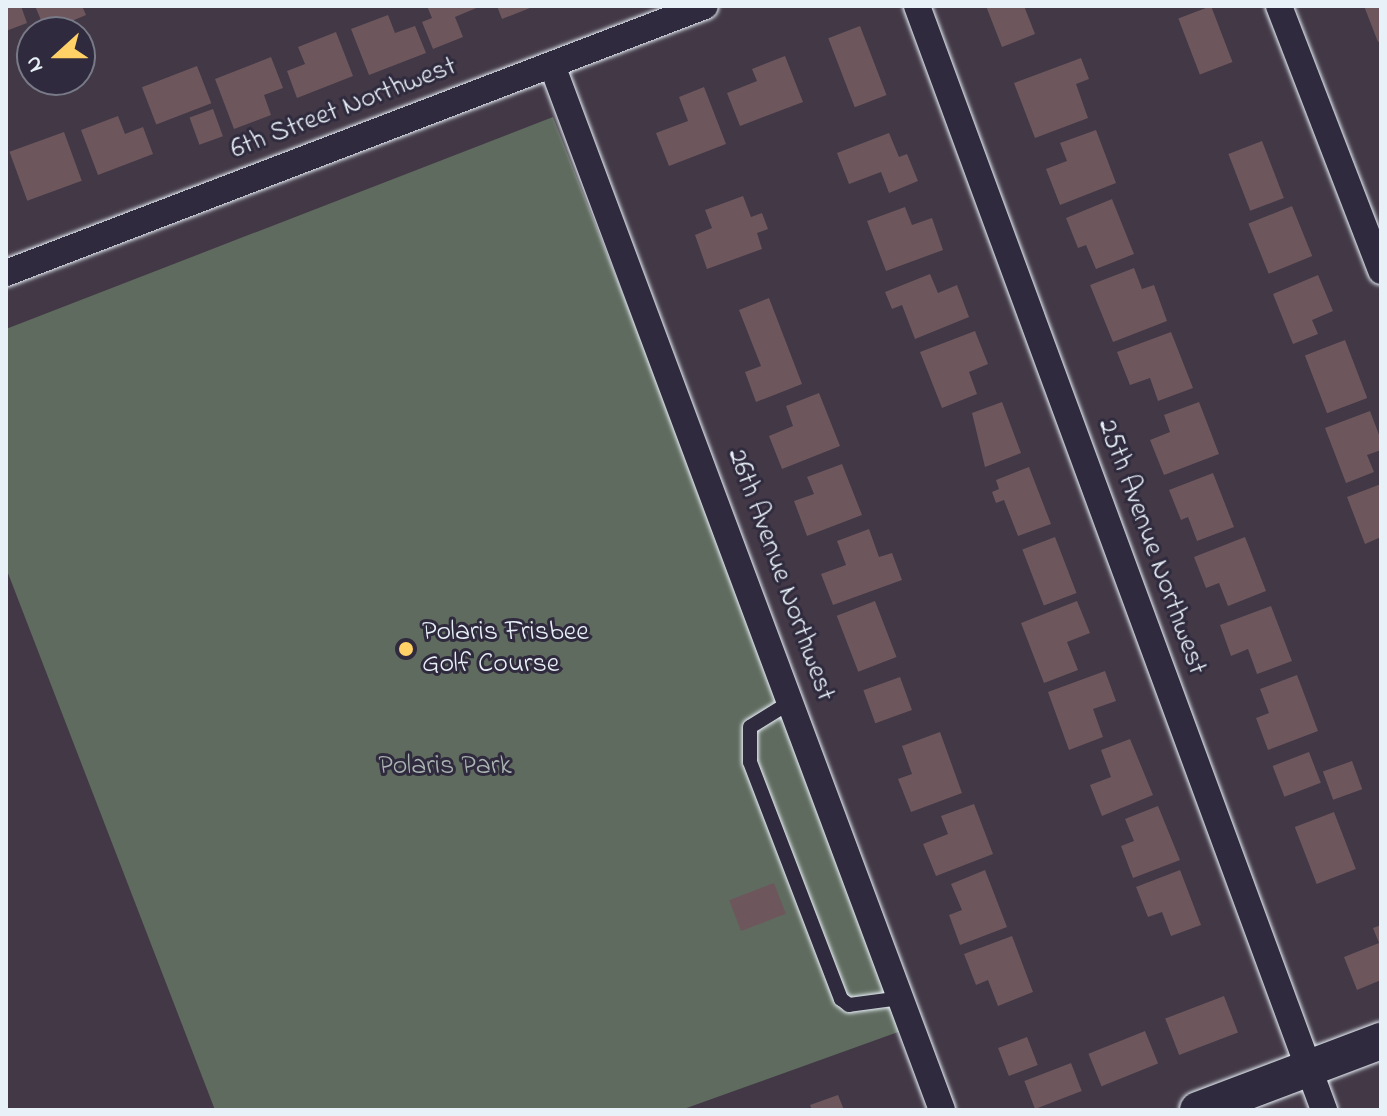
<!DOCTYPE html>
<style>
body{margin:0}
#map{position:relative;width:1387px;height:1116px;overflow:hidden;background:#423846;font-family:"Indie Flower",sans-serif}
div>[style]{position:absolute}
.green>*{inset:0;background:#606b5f}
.building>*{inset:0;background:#6d575c;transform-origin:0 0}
.roads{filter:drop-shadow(0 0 2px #e8f1f8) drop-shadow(0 0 2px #e8f1f8)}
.lane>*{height:14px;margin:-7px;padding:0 7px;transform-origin:7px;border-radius:7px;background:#2f2a3d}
.street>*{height:26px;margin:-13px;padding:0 13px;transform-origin:13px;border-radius:13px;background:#2f2a3d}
.secondary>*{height:36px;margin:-18px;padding:0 18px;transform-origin:18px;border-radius:18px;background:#2f2a3d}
.dots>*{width:22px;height:22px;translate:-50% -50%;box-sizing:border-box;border:4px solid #2f2a3d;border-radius:50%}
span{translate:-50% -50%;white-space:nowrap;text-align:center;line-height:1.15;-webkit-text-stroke:6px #2f2a3d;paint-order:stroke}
.street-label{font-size:28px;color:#e8f1f8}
.poi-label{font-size:28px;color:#e8f1f8}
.left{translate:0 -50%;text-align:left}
.park-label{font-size:28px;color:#abb5b3}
.frame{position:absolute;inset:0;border:8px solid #e8f1f8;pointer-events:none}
.north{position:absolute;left:16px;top:16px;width:80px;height:80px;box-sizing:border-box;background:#2f2a3d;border:2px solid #797a88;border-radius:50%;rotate:249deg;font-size:22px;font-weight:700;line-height:32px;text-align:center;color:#e8f1f8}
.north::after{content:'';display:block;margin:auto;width:28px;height:36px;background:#ffd166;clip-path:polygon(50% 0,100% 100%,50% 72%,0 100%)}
</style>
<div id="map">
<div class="green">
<div style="clip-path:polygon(553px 117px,912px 1027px,681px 1110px,215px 1110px,6px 568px,6px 329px)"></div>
</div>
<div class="building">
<div style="clip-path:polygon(6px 6px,21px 6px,27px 23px,6px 31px)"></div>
<div style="clip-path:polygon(35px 6px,82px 6px,86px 15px,46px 32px)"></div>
<div style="clip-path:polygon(427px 6px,481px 6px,455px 17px,463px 37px,433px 49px,422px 22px,432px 18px)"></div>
<div style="clip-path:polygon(497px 6px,535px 6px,502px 19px)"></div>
<div style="clip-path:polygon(986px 6px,1024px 6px,1035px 34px,1002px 47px)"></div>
<div style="left:1211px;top:6px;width:60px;height:35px;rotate:69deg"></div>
<div style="clip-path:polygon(1364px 6px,1381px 6px,1381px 41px,1378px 42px)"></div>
<div style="clip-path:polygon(388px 15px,395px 33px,415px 26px,426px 53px,369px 75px,351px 29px)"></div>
<div style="left:860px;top:26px;width:74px;height:34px;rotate:69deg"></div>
<div style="clip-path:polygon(336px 32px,353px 76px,297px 98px,287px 71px,305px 64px,298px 47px)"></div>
<div style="clip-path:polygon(785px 56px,803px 102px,740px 126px,727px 93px,757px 81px,752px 69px)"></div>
<div style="clip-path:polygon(271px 57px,283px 88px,264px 95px,271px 115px,234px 129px,215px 79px)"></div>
<div style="clip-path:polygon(1081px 58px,1089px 79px,1076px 84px,1088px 118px,1035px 138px,1014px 83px)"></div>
<div style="left:197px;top:66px;width:40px;height:59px;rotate:69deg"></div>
<div style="clip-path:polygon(704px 87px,726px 144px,669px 166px,656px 133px,688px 121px,679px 97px)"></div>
<div style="left:213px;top:109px;width:29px;height:25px;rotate:70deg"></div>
<div style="clip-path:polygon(118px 116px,125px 134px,143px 127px,153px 154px,98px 175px,81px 130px)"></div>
<div style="clip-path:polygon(1096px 130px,1116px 183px,1060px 205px,1046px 169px,1067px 161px,1060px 143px)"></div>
<div style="left:64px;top:132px;width:52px;height:58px;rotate:70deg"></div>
<div style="clip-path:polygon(889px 133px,899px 157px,907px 154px,918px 181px,889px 193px,881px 172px,849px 184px,837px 153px)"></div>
<div style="left:1262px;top:141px;width:61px;height:36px;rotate:69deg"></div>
<div style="clip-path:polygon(743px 196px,751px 217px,762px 213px,768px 229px,757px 233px,762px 249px,707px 269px,695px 235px,712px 228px,705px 210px)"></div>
<div style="clip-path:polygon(1112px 199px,1134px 254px,1096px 269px,1086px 245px,1078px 248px,1066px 218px)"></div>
<div style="left:1292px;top:206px;width:54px;height:47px;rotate:68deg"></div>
<div style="clip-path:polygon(905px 207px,912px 225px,932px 218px,943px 250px,886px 271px,867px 221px)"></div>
<div style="clip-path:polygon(1134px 268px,1142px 289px,1154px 285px,1167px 321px,1113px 342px,1090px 285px)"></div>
<div style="clip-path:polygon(930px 274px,938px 293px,957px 285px,969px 317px,915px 339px,902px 305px,892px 309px,885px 292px)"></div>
<div style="clip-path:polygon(1318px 275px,1333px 311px,1312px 320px,1318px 334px,1293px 344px,1273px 294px)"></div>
<div style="clip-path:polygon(769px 298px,802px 384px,756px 402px,745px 372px,761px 366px,739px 310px)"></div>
<div style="clip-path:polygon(975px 331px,988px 364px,969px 372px,977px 394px,942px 408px,920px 352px)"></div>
<div style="clip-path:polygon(1171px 332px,1193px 388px,1158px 401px,1150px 378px,1130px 385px,1117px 352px)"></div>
<div style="left:1345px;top:340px;width:62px;height:43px;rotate:69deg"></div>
<div style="clip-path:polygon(819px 393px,840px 446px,782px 469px,769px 436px,793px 426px,786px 406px)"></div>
<div style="clip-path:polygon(1002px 402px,1021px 453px,985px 467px,972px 413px)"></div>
<div style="clip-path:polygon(1199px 402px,1219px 454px,1164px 475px,1150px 440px,1170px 432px,1164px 415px)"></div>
<div style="clip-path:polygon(1370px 411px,1381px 440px,1381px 450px,1367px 455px,1374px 472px,1346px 483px,1325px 428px)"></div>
<div style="clip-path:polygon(842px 464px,862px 515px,807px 536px,794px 501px,814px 494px,807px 477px)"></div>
<div style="clip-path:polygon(1029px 467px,1051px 524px,1018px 536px,1004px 500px,996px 503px,992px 492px,999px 489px,996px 480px)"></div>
<div style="clip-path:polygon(1213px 473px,1234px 527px,1197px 541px,1188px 517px,1181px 520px,1169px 490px)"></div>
<div style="clip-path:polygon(1381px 484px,1381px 537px,1365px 544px,1347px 497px)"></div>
<div style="clip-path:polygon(869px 529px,879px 557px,892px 553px,902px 580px,833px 605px,821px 574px,846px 565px,837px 541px)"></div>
<div style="left:1055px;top:537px;width:60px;height:35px;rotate:69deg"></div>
<div style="clip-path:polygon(1245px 537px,1266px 591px,1228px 606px,1219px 583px,1206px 588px,1194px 557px)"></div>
<div style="left:875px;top:601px;width:60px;height:41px;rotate:69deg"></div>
<div style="clip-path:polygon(1077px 601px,1090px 633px,1067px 642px,1078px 670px,1044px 683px,1021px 623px)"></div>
<div style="clip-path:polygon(1271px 606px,1292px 661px,1257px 674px,1248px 649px,1231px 656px,1220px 625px)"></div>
<div style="clip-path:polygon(1105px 671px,1116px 701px,1093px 709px,1103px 737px,1069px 750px,1048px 692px)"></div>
<div style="clip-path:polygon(1297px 675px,1318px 731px,1268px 750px,1256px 718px,1269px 713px,1260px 689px)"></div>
<div style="left:900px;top:677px;width:35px;height:39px;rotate:70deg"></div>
<div style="clip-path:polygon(940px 732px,962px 793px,911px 812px,898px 779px,912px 774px,902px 746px)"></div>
<div style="clip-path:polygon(1130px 739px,1153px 795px,1102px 816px,1090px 785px,1111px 777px,1101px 750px)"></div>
<div style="left:1309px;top:752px;width:33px;height:39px;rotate:69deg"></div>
<div style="left:1352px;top:761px;width:30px;height:31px;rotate:70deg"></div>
<div style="clip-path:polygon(974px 804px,993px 854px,936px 876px,923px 844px,948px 834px,941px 816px)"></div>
<div style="clip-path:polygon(1158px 806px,1180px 860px,1133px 878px,1121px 846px,1134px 841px,1125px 819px)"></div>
<div style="left:1334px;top:812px;width:61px;height:42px;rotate:69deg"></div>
<div style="clip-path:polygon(985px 870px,1007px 927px,960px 945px,949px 915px,962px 910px,951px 884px)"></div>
<div style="clip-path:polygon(1180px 870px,1201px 925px,1171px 936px,1162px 912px,1148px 917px,1136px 887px)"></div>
<div style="left:774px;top:883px;width:33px;height:48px;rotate:69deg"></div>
<div style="clip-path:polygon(1381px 925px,1381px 980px,1357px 990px,1344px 957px,1379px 943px,1373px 928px)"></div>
<div style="clip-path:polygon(1012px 936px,1033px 992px,998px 1006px,988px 980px,976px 985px,964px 954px)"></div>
<div style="left:1224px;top:996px;width:39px;height:63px;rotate:69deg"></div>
<div style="left:1145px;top:1031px;width:35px;height:61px;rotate:68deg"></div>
<div style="left:1027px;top:1037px;width:30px;height:31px;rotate:69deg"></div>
<div style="left:1071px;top:1063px;width:30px;height:50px;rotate:69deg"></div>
<div style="clip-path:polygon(838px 1095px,844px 1110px,812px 1110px,810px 1105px)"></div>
</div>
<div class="roads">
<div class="lane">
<div style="left:792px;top:701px;width:49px;rotate:148.2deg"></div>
<div style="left:750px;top:727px;width:35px;rotate:90deg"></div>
<div style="left:750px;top:762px;width:254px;rotate:69deg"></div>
<div style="left:841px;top:999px;width:10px;rotate:37deg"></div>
<div style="left:849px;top:1005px;width:52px;rotate:-7.7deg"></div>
</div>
<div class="street">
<div style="left:917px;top:6px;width:1177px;rotate:69.76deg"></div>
<div style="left:1279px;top:6px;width:284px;rotate:68.9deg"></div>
<div style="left:552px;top:65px;width:1115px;rotate:69.53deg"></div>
<div style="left:6px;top:273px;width:748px;rotate:-20.91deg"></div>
</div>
<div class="secondary">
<div style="left:1198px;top:1110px;width:196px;rotate:-20.7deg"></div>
</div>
</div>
<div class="dots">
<div style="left:406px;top:649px;background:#ffd166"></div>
</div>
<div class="street-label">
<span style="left:344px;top:109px;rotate:-21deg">6th Street Northwest</span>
<span style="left:1151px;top:547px;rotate:70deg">25th Avenue Northwest</span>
<span style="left:780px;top:575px;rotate:70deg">26th Avenue Northwest</span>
</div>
<div class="poi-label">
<span class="left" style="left:422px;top:649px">Polaris Frisbee<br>Golf Course</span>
</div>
<div class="park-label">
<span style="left:445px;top:767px">Polaris Park</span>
</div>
<div class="frame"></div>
<div class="north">N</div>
</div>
